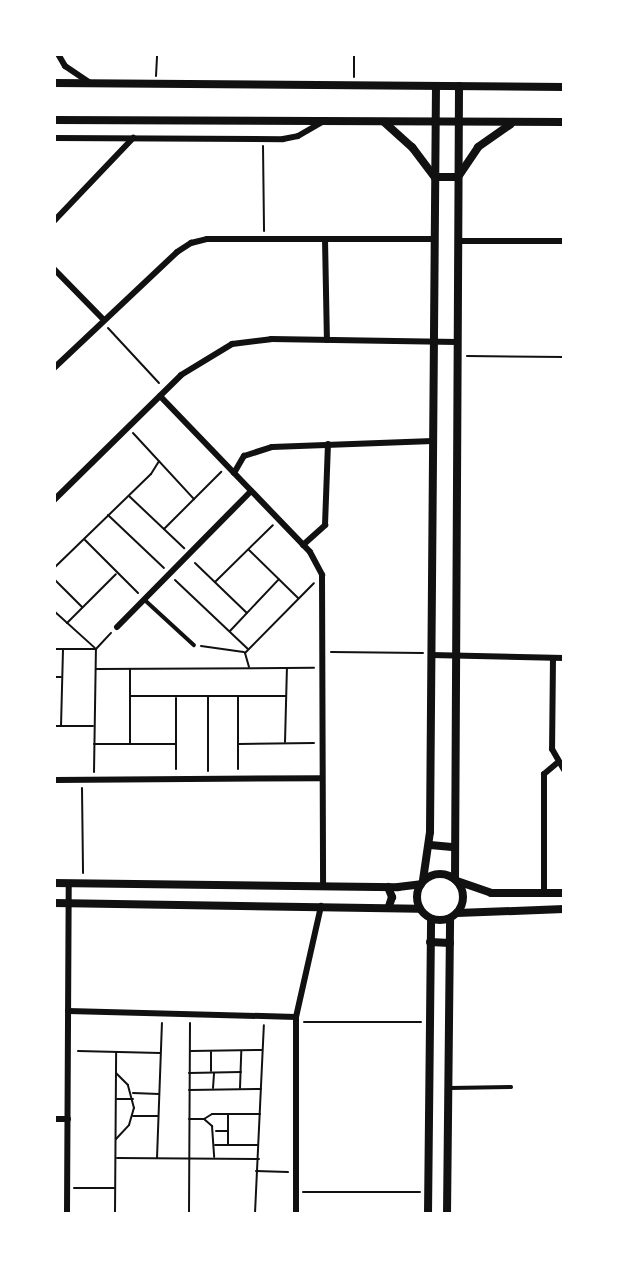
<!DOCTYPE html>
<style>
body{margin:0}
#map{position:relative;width:618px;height:1268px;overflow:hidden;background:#fff;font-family:Rubik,sans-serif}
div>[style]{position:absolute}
.path>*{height:2px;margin:-1px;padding:0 1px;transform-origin:1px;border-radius:1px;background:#111}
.service>*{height:3.5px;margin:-1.75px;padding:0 1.75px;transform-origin:1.75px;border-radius:1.75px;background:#111}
.minor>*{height:6px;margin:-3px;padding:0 3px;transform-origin:3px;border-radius:3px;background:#111}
.tertiary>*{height:8px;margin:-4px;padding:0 4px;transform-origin:4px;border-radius:4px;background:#111}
.tertiary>.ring{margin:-4px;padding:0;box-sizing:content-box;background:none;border:8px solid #111;border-radius:50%}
span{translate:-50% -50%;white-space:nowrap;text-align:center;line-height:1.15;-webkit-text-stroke:5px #fff;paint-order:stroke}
.frame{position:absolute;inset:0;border:56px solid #fff;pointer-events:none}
</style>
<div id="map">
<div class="path">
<div style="left:354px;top:54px;width:23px;rotate:90deg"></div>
<div style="left:156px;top:76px;width:22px;rotate:-87deg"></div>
<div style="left:263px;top:146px;width:85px;rotate:89.3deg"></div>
<div style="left:108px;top:328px;width:75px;rotate:47.2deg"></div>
<div style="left:467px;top:356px;width:97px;rotate:0.6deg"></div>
<div style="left:133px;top:433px;width:90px;rotate:47.3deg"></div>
<div style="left:129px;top:496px;width:76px;rotate:43.4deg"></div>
<div style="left:108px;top:515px;width:77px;rotate:43.4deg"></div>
<div style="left:164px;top:529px;width:81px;rotate:-45deg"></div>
<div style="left:85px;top:540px;width:75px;rotate:45deg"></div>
<div style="left:249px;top:550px;width:69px;rotate:44.4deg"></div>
<div style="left:195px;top:563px;width:72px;rotate:43.9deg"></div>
<div style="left:54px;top:568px;width:135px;rotate:-44.1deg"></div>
<div style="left:151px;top:474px;width:15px;rotate:-58deg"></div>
<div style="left:54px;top:579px;width:40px;rotate:45deg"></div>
<div style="left:175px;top:580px;width:100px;rotate:43.4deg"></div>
<div style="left:215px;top:582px;width:81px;rotate:-44.5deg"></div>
<div style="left:54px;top:611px;width:55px;rotate:42.1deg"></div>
<div style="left:67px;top:623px;width:69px;rotate:-45deg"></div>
<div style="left:230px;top:631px;width:71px;rotate:-46.7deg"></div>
<div style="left:201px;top:646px;width:43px;rotate:7.9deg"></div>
<div style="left:54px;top:649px;width:41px"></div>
<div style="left:331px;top:652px;width:92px;rotate:0.6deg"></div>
<div style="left:249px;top:667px;width:15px;rotate:-106deg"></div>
<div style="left:245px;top:653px;width:98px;rotate:-45.4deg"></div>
<div style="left:96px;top:669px;width:218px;rotate:-0.3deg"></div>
<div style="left:54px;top:677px;width:7px"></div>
<div style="left:130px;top:696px;width:156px"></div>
<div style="left:208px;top:696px;width:75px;rotate:90deg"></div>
<div style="left:238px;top:697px;width:72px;rotate:90deg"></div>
<div style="left:54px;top:726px;width:39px"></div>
<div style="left:61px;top:726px;width:77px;rotate:-88.5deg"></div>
<div style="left:285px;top:742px;width:74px;rotate:-88.5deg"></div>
<div style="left:130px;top:743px;width:74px;rotate:-90deg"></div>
<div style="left:94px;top:744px;width:81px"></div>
<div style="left:238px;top:744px;width:76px;rotate:-0.8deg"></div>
<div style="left:176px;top:769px;width:71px;rotate:-90deg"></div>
<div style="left:94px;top:772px;width:123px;rotate:-89.1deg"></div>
<div style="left:96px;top:649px;width:22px;rotate:-47deg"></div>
<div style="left:82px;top:788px;width:85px;rotate:89.3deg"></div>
<div style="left:304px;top:1022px;width:117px"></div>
<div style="left:78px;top:1051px;width:82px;rotate:1.4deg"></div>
<div style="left:191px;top:1051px;width:71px;rotate:-0.8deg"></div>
<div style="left:211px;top:1071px;width:19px;rotate:-90deg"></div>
<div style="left:189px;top:1073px;width:52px;rotate:-1.1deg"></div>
<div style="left:213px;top:1088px;width:15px;rotate:-86deg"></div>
<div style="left:240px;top:1088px;width:37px;rotate:-88deg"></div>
<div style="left:189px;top:1090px;width:72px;rotate:-0.8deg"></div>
<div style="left:133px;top:1093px;width:26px;rotate:2deg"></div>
<div style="left:117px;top:1099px;width:16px"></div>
<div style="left:228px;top:1115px;width:29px;rotate:90deg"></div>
<div style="left:133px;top:1116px;width:25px"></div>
<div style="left:189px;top:1119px;width:15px"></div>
<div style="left:204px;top:1119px;width:11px;rotate:41deg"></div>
<div style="left:212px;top:1126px;width:31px;rotate:86deg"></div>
<div style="left:204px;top:1119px;width:9px;rotate:-32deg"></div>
<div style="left:212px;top:1114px;width:48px"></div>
<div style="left:216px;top:1131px;width:12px"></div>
<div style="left:116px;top:1139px;width:19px;rotate:-47deg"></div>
<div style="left:129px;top:1125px;width:18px;rotate:-74deg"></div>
<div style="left:134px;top:1108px;width:24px;rotate:-105deg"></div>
<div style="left:128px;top:1085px;width:17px;rotate:-135deg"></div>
<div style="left:215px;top:1145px;width:43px"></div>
<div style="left:117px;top:1158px;width:142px;rotate:0.4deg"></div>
<div style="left:157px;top:1158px;width:135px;rotate:-87.9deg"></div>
<div style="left:256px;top:1171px;width:32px;rotate:2deg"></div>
<div style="left:74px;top:1188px;width:40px"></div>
<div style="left:303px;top:1192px;width:117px"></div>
<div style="left:189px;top:1213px;width:99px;rotate:0.6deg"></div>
<div style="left:255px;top:1213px;width:188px;rotate:-87.3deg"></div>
<div style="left:115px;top:1214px;width:162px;rotate:-89.6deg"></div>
<div style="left:189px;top:1214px;width:191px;rotate:-89.7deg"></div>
</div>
<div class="service">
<div style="left:144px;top:599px;width:68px;rotate:42.6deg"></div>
<div style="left:450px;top:1088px;width:61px;rotate:-0.9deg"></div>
</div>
<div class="minor">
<div style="left:58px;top:54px;width:14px;rotate:60deg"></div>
<div style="left:65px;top:66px;width:30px;rotate:34deg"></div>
<div style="left:54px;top:138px;width:229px;rotate:0.3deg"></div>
<div style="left:283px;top:139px;width:15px;rotate:-11deg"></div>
<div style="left:298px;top:136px;width:30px;rotate:-30deg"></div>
<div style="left:54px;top:221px;width:115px;rotate:-46.4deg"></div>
<div style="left:325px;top:239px;width:101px;rotate:88.9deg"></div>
<div style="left:458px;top:241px;width:106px"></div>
<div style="left:54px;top:269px;width:71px;rotate:45.6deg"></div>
<div style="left:54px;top:368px;width:169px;rotate:-43.3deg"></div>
<div style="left:177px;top:252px;width:17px;rotate:-33deg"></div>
<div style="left:191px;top:243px;width:16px;rotate:-14deg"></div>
<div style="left:207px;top:239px;width:227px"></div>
<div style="left:160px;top:396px;width:216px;rotate:46.1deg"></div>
<div style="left:310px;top:552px;width:26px;rotate:62deg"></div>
<div style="left:322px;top:575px;width:311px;rotate:89.8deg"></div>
<div style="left:234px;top:473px;width:20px;rotate:-60deg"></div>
<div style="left:244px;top:456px;width:29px;rotate:-18deg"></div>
<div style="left:272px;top:447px;width:161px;rotate:-2.1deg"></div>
<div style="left:54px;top:500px;width:178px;rotate:-44.5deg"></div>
<div style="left:181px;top:375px;width:60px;rotate:-31.3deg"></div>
<div style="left:232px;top:344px;width:39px;rotate:-7deg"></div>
<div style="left:271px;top:339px;width:186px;rotate:0.9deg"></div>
<div style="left:303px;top:545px;width:30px;rotate:-42deg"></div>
<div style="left:325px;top:525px;width:81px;rotate:-87.9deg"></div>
<div style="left:117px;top:627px;width:191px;rotate:-45.4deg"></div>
<div style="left:431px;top:655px;width:133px;rotate:1.3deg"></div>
<div style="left:553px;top:658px;width:91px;rotate:90.6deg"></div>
<div style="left:552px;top:749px;width:24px;rotate:60deg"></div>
<div style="left:54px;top:780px;width:268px;rotate:-0.4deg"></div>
<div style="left:544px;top:893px;width:119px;rotate:-90deg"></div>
<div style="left:544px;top:774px;width:17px;rotate:-40deg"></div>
<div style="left:68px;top:1011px;width:228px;rotate:1.5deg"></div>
<div style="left:54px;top:1119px;width:14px"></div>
<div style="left:67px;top:1214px;width:330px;rotate:-89.7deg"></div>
<div style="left:296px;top:1214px;width:197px;rotate:-90deg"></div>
<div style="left:296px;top:1017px;width:114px;rotate:-77.3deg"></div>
</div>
<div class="tertiary">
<div style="left:54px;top:83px;width:510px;rotate:0.45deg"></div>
<div style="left:54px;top:120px;width:510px;rotate:0.22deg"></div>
<div style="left:384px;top:122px;width:38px;rotate:42deg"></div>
<div style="left:412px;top:147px;width:38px;rotate:53deg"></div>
<div style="left:435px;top:177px;width:23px"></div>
<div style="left:458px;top:177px;width:36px;rotate:-56deg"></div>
<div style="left:478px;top:147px;width:40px;rotate:-34.9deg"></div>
<div style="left:430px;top:845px;width:22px;rotate:5deg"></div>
<div class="ring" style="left:417px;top:874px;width:38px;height:38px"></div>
<div style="left:455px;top:879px;width:793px;rotate:-89.71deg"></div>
<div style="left:423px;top:880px;width:49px;rotate:-81.7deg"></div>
<div style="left:430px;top:832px;width:746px;rotate:-89.54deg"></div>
<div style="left:457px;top:881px;width:36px;rotate:19deg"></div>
<div style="left:491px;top:893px;width:73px"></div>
<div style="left:54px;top:883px;width:344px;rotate:0.7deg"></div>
<div style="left:398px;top:887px;width:23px;rotate:-7deg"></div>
<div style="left:388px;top:887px;width:11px;rotate:68deg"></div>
<div style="left:392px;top:897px;width:9px;rotate:108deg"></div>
<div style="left:54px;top:903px;width:365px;rotate:0.9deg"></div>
<div style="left:457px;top:913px;width:107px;rotate:-2.1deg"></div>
<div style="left:430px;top:942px;width:20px;rotate:3deg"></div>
<div style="left:428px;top:1214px;width:295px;rotate:-89.4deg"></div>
<div style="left:447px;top:1214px;width:295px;rotate:-89.4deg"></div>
</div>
<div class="frame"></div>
</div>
